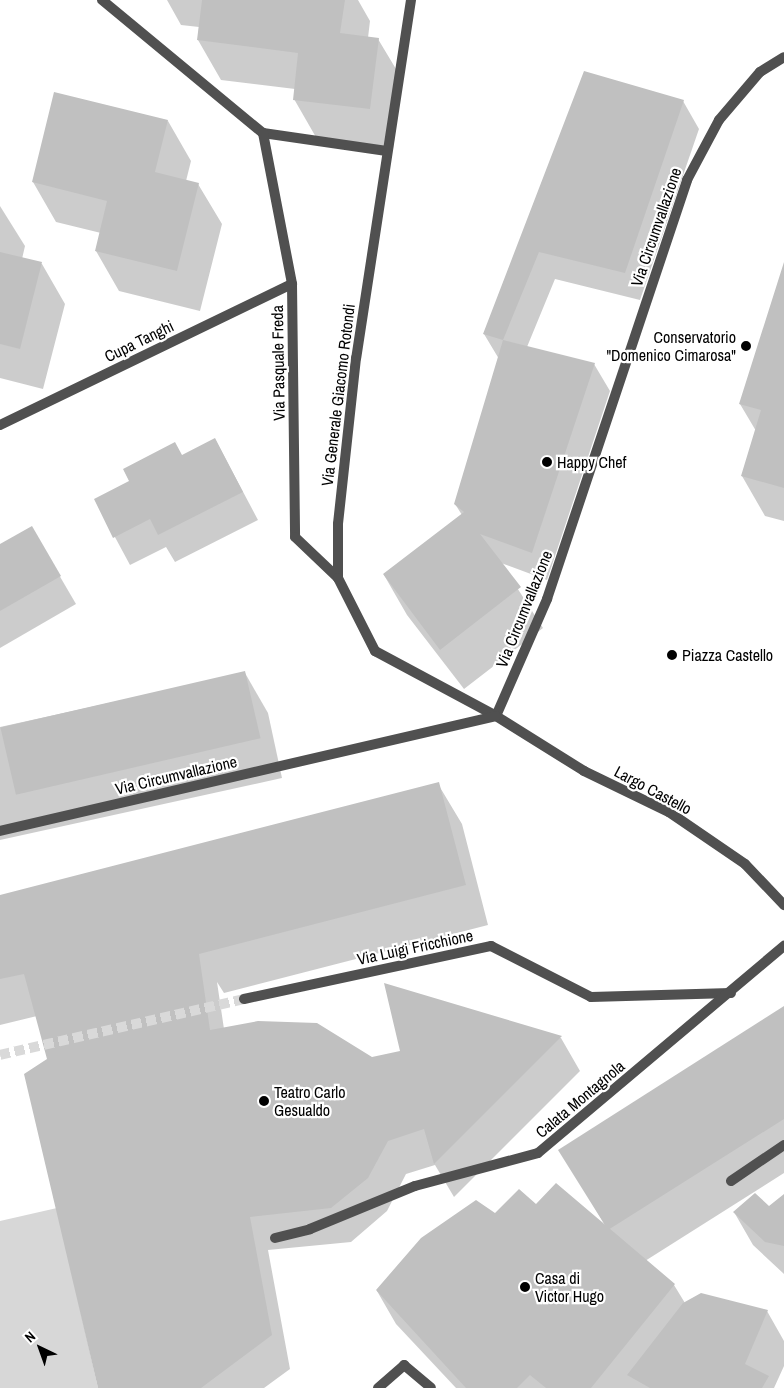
<!DOCTYPE html>
<style>
body{margin:0}
#map{position:relative;width:784px;height:1388px;overflow:hidden;background:#fff;font-family:"Archivo Narrow",sans-serif}
div>[style]{position:absolute}
.green>*{inset:0;background:#d7d7d7}
.shadow>*{inset:0;background:#0003}
.building>*{inset:0;background:#c0c0c0;transform-origin:0 0}
.minor-tunnel>*{height:10px;margin-top:-5px;transform-origin:0;background:repeating-linear-gradient(90deg,#d9d9d9 0 10px,transparent 0 15px)}
.minor>*{height:10px;margin:-5px;padding:0 5px;transform-origin:5px;border-radius:5px;background:#505050}
.tertiary>*{height:10px;margin:-5px;padding:0 5px;transform-origin:5px;border-radius:5px;background:#505050}
.dots>*{width:14px;height:14px;translate:-50% -50%;box-sizing:border-box;border:2px solid #fff;border-radius:50%}
span{translate:-50% -50%;white-space:nowrap;text-align:center;line-height:1.15;-webkit-text-stroke:4.5px #fff;paint-order:stroke}
.street-label{font-size:16px;color:#000}
.poi-label{font-size:16px;color:#000}
.right{translate:-100% -50%;text-align:right}
.left{translate:0 -50%;text-align:left}
.north{position:absolute;left:15px;top:1323px;width:50px;height:50px;-webkit-text-stroke:4px #fff;paint-order:stroke;rotate:318deg;font-size:14px;font-weight:700;line-height:20px;text-align:center;color:#000}
.north::after{content:'';display:block;margin:auto;width:18px;height:22px;background:#000;clip-path:polygon(50% 0,100% 100%,50% 72%,0 100%)}
</style>
<div id="map">
<div class="green">
<div style="clip-path:polygon(57px 1208px,98px 1388px,0 1388px,0 1221px)"></div>
</div>
<div class="shadow">
<div style="clip-path:polygon(167px 0,358px 0,370px 21px,368px 38px,378px 39px,402px 79px,393px 149px,317px 139px,294px 99px,295px 89px,221px 80px,198px 40px,199px 27px,181px 25px)"></div>
<div style="clip-path:polygon(585px 72px,683px 101px,699px 129px,640px 300px,555px 279px,527px 347px,594px 364px,610px 391px,547px 580px,501px 563px,543px 628px,464px 689px,407px 615px,384px 575px,462px 515px,455px 504px,499px 359px,484px 334px)"></div>
<div style="clip-path:polygon(168px 121px,191px 161px,186px 181px,198px 184px,222px 224px,200px 311px,119px 291px,96px 251px,101px 233px,56px 222px,33px 182px)"></div>
<div style="clip-path:polygon(0 206px,25px 246px,22px 259px,42px 264px,65px 304px,43px 389px,0 378px)"></div>
<div style="clip-path:polygon(784px 265px,784px 521px,765px 516px,742px 476px,756px 431px,740px 404px)"></div>
<div style="clip-path:polygon(215px 439px,258px 520px,175px 562px,166px 547px,130px 565px,95px 500px)"></div>
<div style="clip-path:polygon(31px 527px,76px 604px,0 648px,0 546px)"></div>
<div style="clip-path:polygon(245px 673px,268px 713px,282px 778px,0 840px,0 727px)"></div>
<div style="clip-path:polygon(438px 784px,462px 824px,488px 925px,224px 993px,217px 982px,224px 1029px,372px 1058px,401px 1052px,386px 985px,561px 1038px,580px 1071px,454px 1197px,435px 1165px,406px 1174px,387px 1211px,351px 1242px,268px 1250px,290px 1369px,264px 1388px,99px 1388px,48px 1060px,37px 1016px,0 1025px,0 896px)"></div>
<div style="clip-path:polygon(784px 1008px,784px 1173px,645px 1261px,674px 1285px,685px 1303px,767px 1311px,784px 1341px,784px 1366px,774px 1388px,456px 1388px,396px 1324px,377px 1291px,496px 1215px,536px 1205px,605px 1225px,560px 1150px)"></div>
<div style="clip-path:polygon(784px 1195px,784px 1274px,753px 1245px,734px 1212px,769px 1208px)"></div>
</div>
<div class="building">
<div style="clip-path:polygon(202px 0,345px 0,340px 33px,379px 38px,370px 109px,293px 100px,298px 53px,197px 40px)"></div>
<div style="clip-path:polygon(584px 71px,684px 100px,625px 273px,539px 252px,503px 340px,483px 334px)"></div>
<div style="clip-path:polygon(54px 92px,168px 120px,155px 172px,199px 183px,177px 271px,95px 251px,107px 201px,32px 182px)"></div>
<div style="clip-path:polygon(0 252px,42px 262px,20px 349px,0 344px)"></div>
<div style="clip-path:polygon(784px 262px,784px 488px,741px 476px,761px 410px,739px 404px)"></div>
<div style="clip-path:polygon(503px 340px,595px 363px,532px 553px,480px 534px,521px 587px,440px 650px,383px 574px,464px 512px,454px 504px)"></div>
<div style="clip-path:polygon(215px 438px,243px 492px,158px 535px,150px 519px,113px 538px,94px 499px,129px 481px,123px 469px,175px 442px,182px 455px)"></div>
<div style="clip-path:polygon(32px 526px,61px 576px,0 611px,0 544px)"></div>
<div style="left:245px;top:671px;width:69px;height:251px;rotate:77deg"></div>
<div style="clip-path:polygon(439px 782px,466px 885px,199px 954px,210px 1030px,258px 1021px,317px 1023px,372px 1057px,400px 1051px,384px 983px,562px 1036px,434px 1164px,424px 1129px,388px 1141px,368px 1178px,331px 1208px,250px 1217px,272px 1335px,201px 1388px,98px 1388px,24px 1074px,47px 1059px,24px 974px,0 979px,0 895px)"></div>
<div style="clip-path:polygon(784px 1006px,784px 1119px,608px 1230px,558px 1150px)"></div>
<div style="clip-path:polygon(556px 1183px,675px 1284px,591px 1388px,546px 1388px,530px 1375px,517px 1388px,466px 1388px,376px 1290px,421px 1238px,476px 1200px,495px 1213px,519px 1189px,536px 1204px)"></div>
<div style="clip-path:polygon(755px 1193px,769px 1206px,784px 1194px,784px 1246px,765px 1242px,733px 1212px)"></div>
<div style="clip-path:polygon(701px 1293px,768px 1310px,745px 1364px,769px 1376px,762px 1388px,650px 1388px,627px 1375px,683px 1303px)"></div>
</div>
<div class="minor-tunnel">
<div style="left:0;top:1055px;width:250px;rotate:-12.9deg"></div>
</div>
<div class="minor">
<div style="left:102px;top:0;width:209px;rotate:39.6deg"></div>
<div style="left:263px;top:133px;width:125px;rotate:8.3deg"></div>
<div style="left:263px;top:133px;width:154px;rotate:79.1deg"></div>
<div style="left:292px;top:284px;width:253px;rotate:89.3deg"></div>
<div style="left:295px;top:537px;width:59px;rotate:43.6deg"></div>
<div style="left:0;top:425px;width:324px;rotate:-25.8deg"></div>
<div style="left:244px;top:999px;width:253px;rotate:-12.1deg"></div>
<div style="left:491px;top:946px;width:112px;rotate:27deg"></div>
<div style="left:591px;top:997px;width:140px;rotate:-1.6deg"></div>
<div style="left:731px;top:1181px;width:64px;rotate:-34.2deg"></div>
<div style="left:275px;top:1238px;width:36px;rotate:-14deg"></div>
<div style="left:310px;top:1229px;width:113px;rotate:-22.3deg"></div>
<div style="left:415px;top:1186px;width:127px;rotate:-15deg"></div>
<div style="left:538px;top:1153px;width:322px;rotate:-40.1deg"></div>
<div style="left:378px;top:1388px;width:35px;rotate:-41deg"></div>
<div style="left:404px;top:1365px;width:35px;rotate:40deg"></div>
</div>
<div class="tertiary">
<div style="left:411px;top:0;width:362px;rotate:98.7deg"></div>
<div style="left:356px;top:358px;width:167px;rotate:96.2deg"></div>
<div style="left:338px;top:524px;width:54px;rotate:90deg"></div>
<div style="left:338px;top:578px;width:82px;rotate:63.1deg"></div>
<div style="left:375px;top:651px;width:137px;rotate:28.2deg"></div>
<div style="left:496px;top:716px;width:104px;rotate:32deg"></div>
<div style="left:584px;top:771px;width:94px;rotate:25.8deg"></div>
<div style="left:669px;top:812px;width:92px;rotate:34.4deg"></div>
<div style="left:745px;top:864px;width:57px;rotate:46.4deg"></div>
<div style="left:496px;top:716px;width:128px;rotate:-66.4deg"></div>
<div style="left:547px;top:599px;width:442px;rotate:-71.5deg"></div>
<div style="left:687px;top:180px;width:68px;rotate:-61.9deg"></div>
<div style="left:719px;top:120px;width:63px;rotate:-49.5deg"></div>
<div style="left:760px;top:72px;width:28px;rotate:-32deg"></div>
<div style="left:0;top:831px;width:509px;rotate:-13.05deg"></div>
</div>
<div class="dots">
<div style="left:746px;top:346px;background:#000"></div>
<div style="left:547px;top:462px;background:#000"></div>
<div style="left:672px;top:655px;background:#000"></div>
<div style="left:264px;top:1101px;background:#000"></div>
<div style="left:525px;top:1287px;background:#000"></div>
</div>
<div class="street-label">
<span style="left:656px;top:227px;rotate:-71deg">Via Circumvallazione</span>
<span style="left:139px;top:341px;rotate:-26deg">Cupa Tanghi</span>
<span style="left:278px;top:363px;rotate:-91deg">Via Pasquale Freda</span>
<span style="left:338px;top:395px;rotate:-83deg">Via Generale Giacomo Rotondi</span>
<span style="left:524px;top:609px;rotate:-68deg">Via Circumvallazione</span>
<span style="left:176px;top:775px;rotate:-13deg">Via Circumvallazione</span>
<span style="left:653px;top:790px;rotate:28deg">Largo Castello</span>
<span style="left:415px;top:947px;rotate:-12deg">Via Luigi Fricchione</span>
<span style="left:580px;top:1099px;rotate:-40deg">Calata Montagnola</span>
</div>
<div class="poi-label">
<span class="right" style="left:736px;top:346px">Conservatorio<br>"Domenico Cimarosa"</span>
<span class="left" style="left:557px;top:462px">Happy Chef</span>
<span class="left" style="left:682px;top:655px">Piazza Castello</span>
<span class="left" style="left:274px;top:1101px">Teatro Carlo<br>Gesualdo</span>
<span class="left" style="left:535px;top:1287px">Casa di<br>Victor Hugo</span>
</div>
<div class="north">N</div>
</div>
